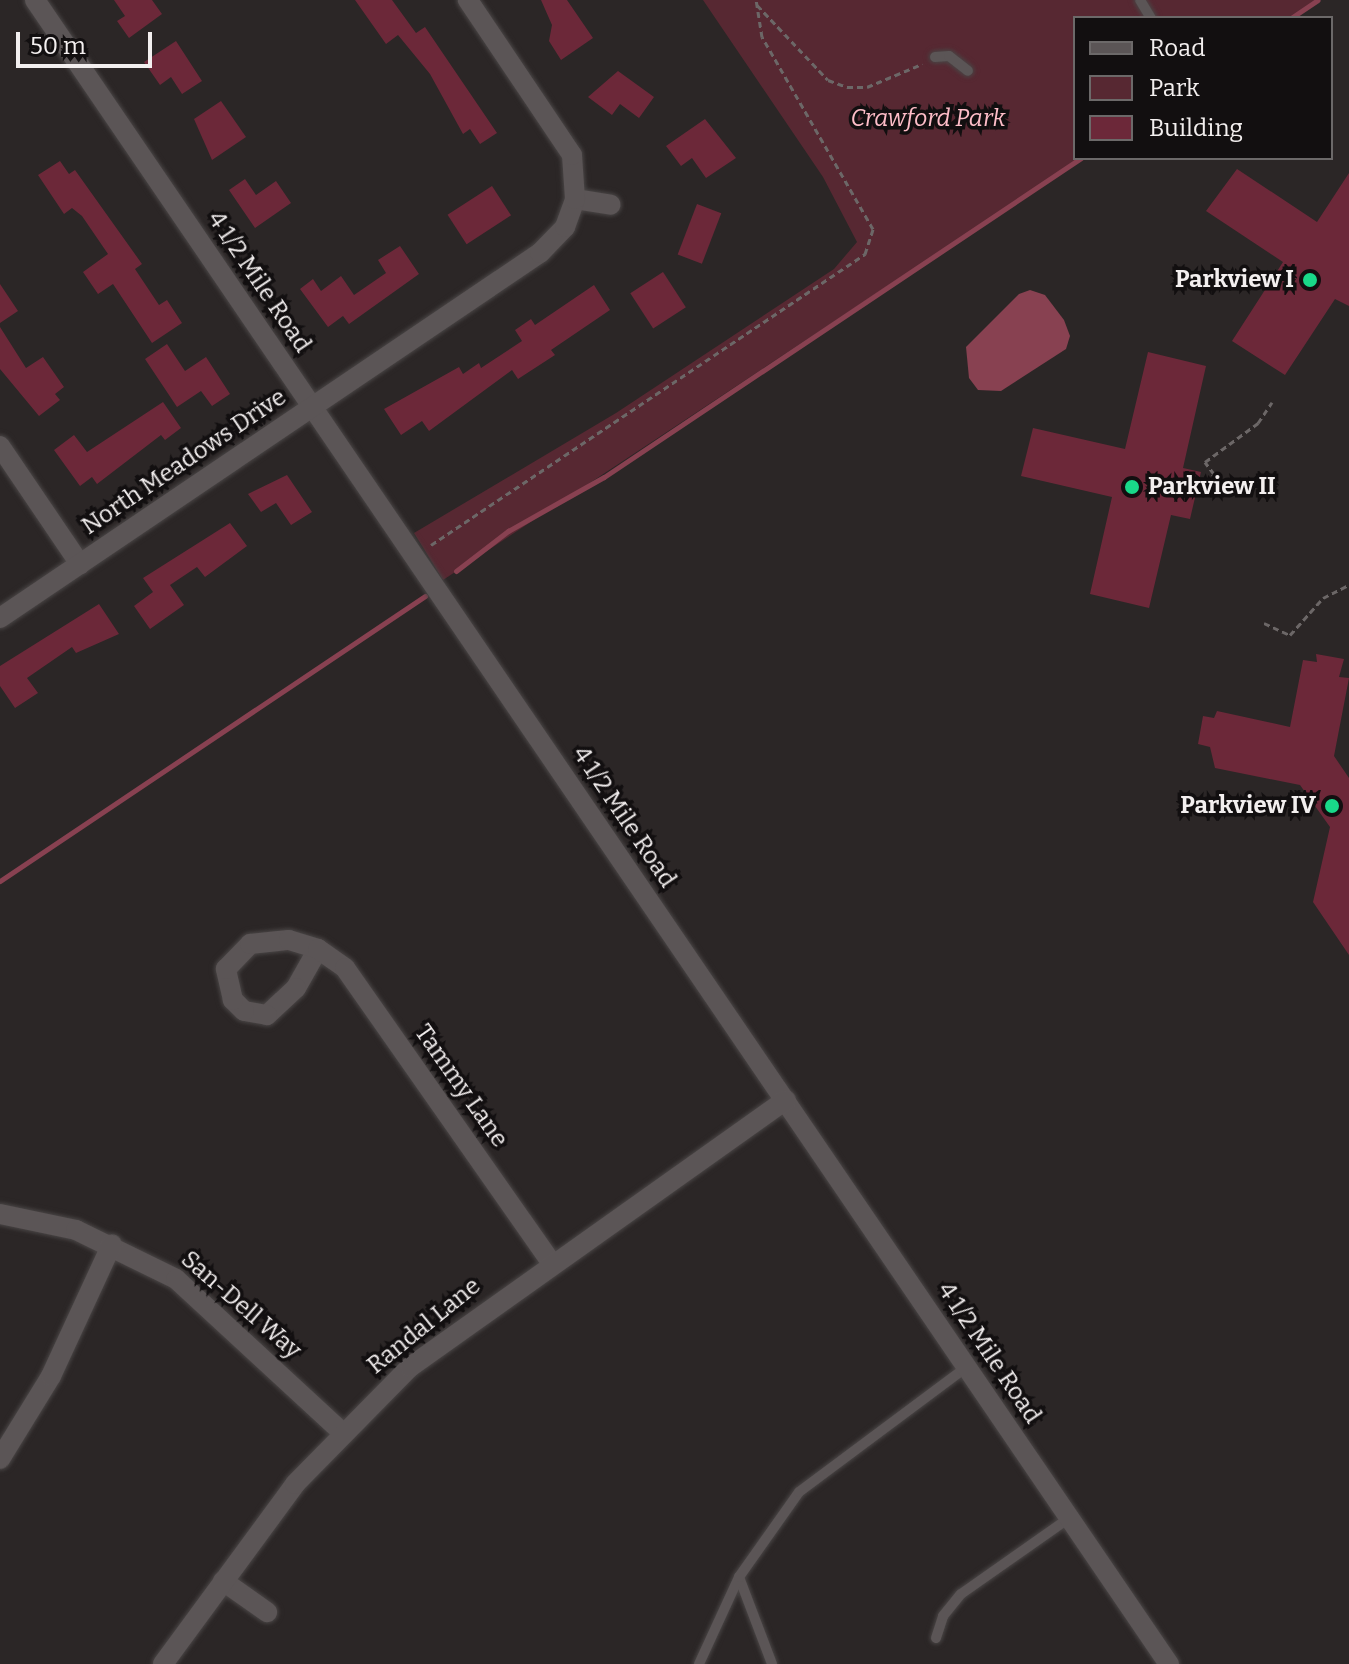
<!DOCTYPE html>
<style>
body{margin:0}
#map{position:relative;width:1349px;height:1664px;overflow:hidden;background:#2b2626;font-family:Bitter,serif}
div>[style]{position:absolute}
.green>*{inset:0;background:#572832}
.water>*{inset:0;background:#884151}
.stream>*{height:5px;margin:-2.5px;padding:0 2.5px;transform-origin:2.5px;border-radius:2.5px;background:#884151}
.building>*{inset:0;background:#6c2839;transform-origin:0 0}
.path>*{height:3px;margin-top:-1.5px;transform-origin:0;background:repeating-linear-gradient(90deg,#6c6767 0 6px,transparent 0 10px)}
.roads{filter:drop-shadow(0 0 2px #494545) drop-shadow(0 0 2px #494545)}
.service>*{height:10px;margin:-5px;padding:0 5px;transform-origin:5px;border-radius:5px;background:#5b5556}
.minor>*{height:20px;margin:-10px;padding:0 10px;transform-origin:10px;border-radius:10px;background:#5b5556}
.dots>*{width:22px;height:22px;translate:-50% -50%;box-sizing:border-box;border:4px solid #120f10;border-radius:50%}
span{translate:-50% -50%;white-space:nowrap;text-align:center;line-height:1.15;-webkit-text-stroke:7px #120f10;paint-order:stroke}
.park-label{font-size:24px;color:#febdc8;font-style:italic}
.poi-label{font-size:24px;color:#f3efef;font-weight:700}
.right{translate:-100% -50%;text-align:right}
.left{translate:0 -50%;text-align:left}
.street-label{font-size:24px;color:#f3efef}
.legend{position:absolute;left:1073px;top:16px;width:260px;height:144px;box-sizing:border-box;background:#120f10;border:2px solid #6c6969;margin:0;padding:10px 14px;list-style:none;font-size:24px;color:#f3efef}
.legend li{display:flex;align-items:center;gap:16px;height:40px}
.legend b{width:40px;border:2px solid #6c6969}
.scale{position:absolute;left:16px;top:32px;width:136px;height:36px;box-sizing:border-box;border:4px solid #f3efef;border-top:0;padding-left:10px;font-size:24px;line-height:28px;white-space:nowrap;color:#f3efef;-webkit-text-stroke:6px #120f10;paint-order:stroke}
</style>
<div id="map">
<div class="green">
<div style="clip-path:polygon(703px 0,1318px 0,1291px 18px,1075px 18px,1075px 158px,1081px 158px,443px 580px,414px 533px,616px 413px,834px 269px,857px 242px,823px 177px)"></div>
</div>
<div class="water">
<div style="clip-path:polygon(1030px 290px,1045px 295px,1064px 320px,1070px 336px,1066px 349px,1001px 391px,978px 390px,969px 378px,966px 347px,1019px 294px)"></div>
</div>
<div class="stream">
<div style="left:1291px;top:18px;width:32px;rotate:-34deg"></div>
<div style="left:456px;top:571px;width:66px;rotate:-37.6deg"></div>
<div style="left:508px;top:531px;width:110px;rotate:-29.4deg"></div>
<div style="left:604px;top:477px;width:574px;rotate:-33.77deg"></div>
<div style="left:0;top:881px;width:512px;rotate:-33.85deg"></div>
</div>
<div class="building">
<div style="clip-path:polygon(114px 0,152px 0,162px 14px,129px 38px,117px 21px,125px 16px)"></div>
<div style="clip-path:polygon(355px 0,392px 0,416px 33px,425px 27px,497px 133px,480px 144px,470px 129px,463px 134px,430px 74px,398px 35px,386px 44px)"></div>
<div style="clip-path:polygon(541px 0,567px 0,593px 38px,561px 60px,549px 41px,552px 25px)"></div>
<div style="clip-path:polygon(176px 41px,202px 81px,182px 94px,171px 77px,160px 85px,144px 62px)"></div>
<div style="clip-path:polygon(618px 71px,654px 97px,639px 118px,620px 104px,612px 115px,588px 97px)"></div>
<div style="clip-path:polygon(221px 101px,246px 137px,212px 160px,194px 119px)"></div>
<div style="clip-path:polygon(705px 119px,736px 158px,706px 178px,692px 158px,681px 166px,666px 146px)"></div>
<div style="clip-path:polygon(60px 161px,69px 174px,75px 170px,142px 264px,135px 269px,159px 305px,167px 300px,182px 323px,152px 343px,113px 284px,98px 294px,83px 272px,108px 254px,82px 216px,72px 208px,64px 214px,38px 175px)"></div>
<div style="clip-path:polygon(1237px 169px,1317px 222px,1349px 173px,1349px 306px,1335px 299px,1285px 375px,1232px 341px,1283px 262px,1206px 211px)"></div>
<div style="clip-path:polygon(245px 179px,256px 195px,276px 181px,291px 203px,255px 228px,229px 190px)"></div>
<div style="left:492px;top:186px;width:35px;height:53px;rotate:57deg"></div>
<div style="left:697px;top:204px;width:26px;height:54px;rotate:21deg"></div>
<div style="clip-path:polygon(400px 246px,419px 274px,349px 324px,343px 316px,328px 327px,300px 289px,313px 279px,321px 291px,341px 276px,354px 295px,386px 273px,378px 260px)"></div>
<div style="left:663px;top:272px;width:42px;height:39px;rotate:57deg"></div>
<div style="clip-path:polygon(0 284px,18px 311px,0 323px)"></div>
<div style="clip-path:polygon(594px 285px,610px 310px,551px 350px,555px 355px,518px 379px,512px 370px,429px 431px,422px 421px,401px 435px,384px 409px,459px 367px,463px 374px,479px 363px,481px 368px,522px 341px,515px 330px,531px 319px,535px 325px)"></div>
<div style="clip-path:polygon(0 327px,26px 368px,43px 357px,64px 387px,55px 394px,60px 400px,39px 416px,0 369px)"></div>
<div style="clip-path:polygon(167px 344px,185px 371px,206px 357px,230px 394px,212px 406px,201px 391px,177px 407px,145px 359px)"></div>
<div style="clip-path:polygon(1148px 352px,1206px 366px,1183px 468px,1201px 472px,1190px 519px,1171px 515px,1149px 608px,1090px 594px,1112px 497px,1021px 476px,1033px 428px,1125px 449px)"></div>
<div style="clip-path:polygon(163px 402px,181px 428px,165px 440px,161px 435px,97px 484px,92px 477px,80px 486px,54px 450px,74px 435px,87px 452px)"></div>
<div style="clip-path:polygon(287px 475px,312px 512px,291px 525px,276px 503px,261px 512px,248px 494px)"></div>
<div style="clip-path:polygon(230px 523px,247px 546px,205px 577px,197px 567px,170px 585px,184px 605px,150px 629px,134px 606px,153px 592px,143px 578px)"></div>
<div style="clip-path:polygon(99px 604px,119px 634px,76px 653px,72px 647px,27px 678px,38px 693px,15px 708px,0 686px,0 666px)"></div>
<div style="clip-path:polygon(1316px 654px,1344px 659px,1339px 677px,1349px 678px,1334px 756px,1349px 778px,1349px 955px,1313px 902px,1330px 827px,1300px 785px,1215px 768px,1210px 747px,1198px 744px,1203px 716px,1214px 718px,1217px 711px,1290px 727px,1303px 660px,1317px 662px)"></div>
</div>
<div class="path">
<div style="left:757px;top:5px;width:103px;rotate:46.6deg"></div>
<div style="left:828px;top:80px;width:20px;rotate:20deg"></div>
<div style="left:847px;top:87px;width:20px"></div>
<div style="left:867px;top:87px;width:60px;rotate:-22.7deg"></div>
<div style="left:1200px;top:492px;width:23px;rotate:-52deg"></div>
<div style="left:1214px;top:474px;width:15px;rotate:-127deg"></div>
<div style="left:1205px;top:462px;width:66px;rotate:-36.3deg"></div>
<div style="left:1258px;top:423px;width:25px;rotate:-56deg"></div>
<div style="left:431px;top:545px;width:523px;rotate:-33.84deg"></div>
<div style="left:865px;top:254px;width:26px;rotate:-72deg"></div>
<div style="left:873px;top:229px;width:222px;rotate:-120deg"></div>
<div style="left:762px;top:37px;width:37px;rotate:-99deg"></div>
<div style="left:1264px;top:623px;width:29px;rotate:25deg"></div>
<div style="left:1290px;top:635px;width:50px;rotate:-48.3deg"></div>
<div style="left:1323px;top:598px;width:29px;rotate:-27deg"></div>
</div>
<div class="roads">
<div class="service">
<div style="left:1140px;top:0;width:21px;rotate:59deg"></div>
<div style="left:935px;top:57px;width:14px;rotate:-4deg"></div>
<div style="left:949px;top:56px;width:24px;rotate:38deg"></div>
<div style="left:739px;top:1577px;width:93px;rotate:69.2deg"></div>
<div style="left:936px;top:1638px;width:23px;rotate:-72deg"></div>
<div style="left:943px;top:1616px;width:28px;rotate:-51deg"></div>
<div style="left:961px;top:1594px;width:132px;rotate:-35.1deg"></div>
<div style="left:699px;top:1664px;width:96px;rotate:-65.3deg"></div>
<div style="left:739px;top:1577px;width:104px;rotate:-54.8deg"></div>
<div style="left:799px;top:1492px;width:209px;rotate:-36.7deg"></div>
</div>
<div class="minor">
<div style="left:35px;top:0;width:2014px;rotate:55.73deg"></div>
<div style="left:575px;top:199px;width:36px;rotate:9deg"></div>
<div style="left:0;top:446px;width:143px;rotate:55.9deg"></div>
<div style="left:0;top:618px;width:652px;rotate:-34.06deg"></div>
<div style="left:540px;top:253px;width:36px;rotate:-46deg"></div>
<div style="left:565px;top:227px;width:30px;rotate:-70deg"></div>
<div style="left:575px;top:199px;width:44px;rotate:-93.9deg"></div>
<div style="left:572px;top:155px;width:187px;rotate:-123.9deg"></div>
<div style="left:318px;top:949px;width:45px;rotate:119.4deg"></div>
<div style="left:296px;top:988px;width:40px;rotate:137deg"></div>
<div style="left:267px;top:1015px;width:23px;rotate:-170deg"></div>
<div style="left:244px;top:1011px;width:16px;rotate:-135deg"></div>
<div style="left:233px;top:1000px;width:32px;rotate:-103deg"></div>
<div style="left:226px;top:969px;width:35px;rotate:-46deg"></div>
<div style="left:250px;top:944px;width:39px;rotate:-6deg"></div>
<div style="left:289px;top:940px;width:30px;rotate:17deg"></div>
<div style="left:318px;top:949px;width:33px;rotate:35deg"></div>
<div style="left:345px;top:968px;width:359px;rotate:55deg"></div>
<div style="left:0;top:1214px;width:78px;rotate:11.9deg"></div>
<div style="left:76px;top:1230px;width:111px;rotate:26.1deg"></div>
<div style="left:176px;top:1279px;width:226px;rotate:42.7deg"></div>
<div style="left:0;top:1459px;width:97px;rotate:-58.4deg"></div>
<div style="left:51px;top:1376px;width:145px;rotate:-65.2deg"></div>
<div style="left:223px;top:1581px;width:54px;rotate:35.2deg"></div>
<div style="left:163px;top:1664px;width:223px;rotate:-53.7deg"></div>
<div style="left:295px;top:1484px;width:164px;rotate:-45.5deg"></div>
<div style="left:410px;top:1367px;width:461px;rotate:-35.4deg"></div>
</div>
</div>
<div class="dots">
<div style="left:1310px;top:280px;background:#19d989"></div>
<div style="left:1132px;top:487px;background:#19d989"></div>
<div style="left:1332px;top:806px;background:#19d989"></div>
</div>
<div class="park-label">
<span style="left:928px;top:119px">Crawford Park</span>
</div>
<div class="poi-label">
<span class="right" style="left:1294px;top:280px">Parkview I</span>
<span class="left" style="left:1148px;top:487px">Parkview II</span>
<span class="right" style="left:1316px;top:806px">Parkview IV</span>
</div>
<div class="street-label">
<span style="left:259px;top:282px;rotate:56deg">4 1/2 Mile Road</span>
<span style="left:184px;top:462px;rotate:-34deg">North Meadows Drive</span>
<span style="left:624px;top:817px;rotate:56deg">4 1/2 Mile Road</span>
<span style="left:461px;top:1086px;rotate:55deg">Tammy Lane</span>
<span style="left:241px;top:1305px;rotate:41deg">San-Dell Way</span>
<span style="left:424px;top:1326px;rotate:-39deg">Randal Lane</span>
<span style="left:989px;top:1353px;rotate:56deg">4 1/2 Mile Road</span>
</div>
<ul class="legend">
<li><b style="height:10px;background:#5b5556"></b>Road</li>
<li><b style="height:22px;background:#572832"></b>Park</li>
<li><b style="height:22px;background:#6c2839"></b>Building</li>
</ul>
<div class="scale">50 m</div>
</div>
